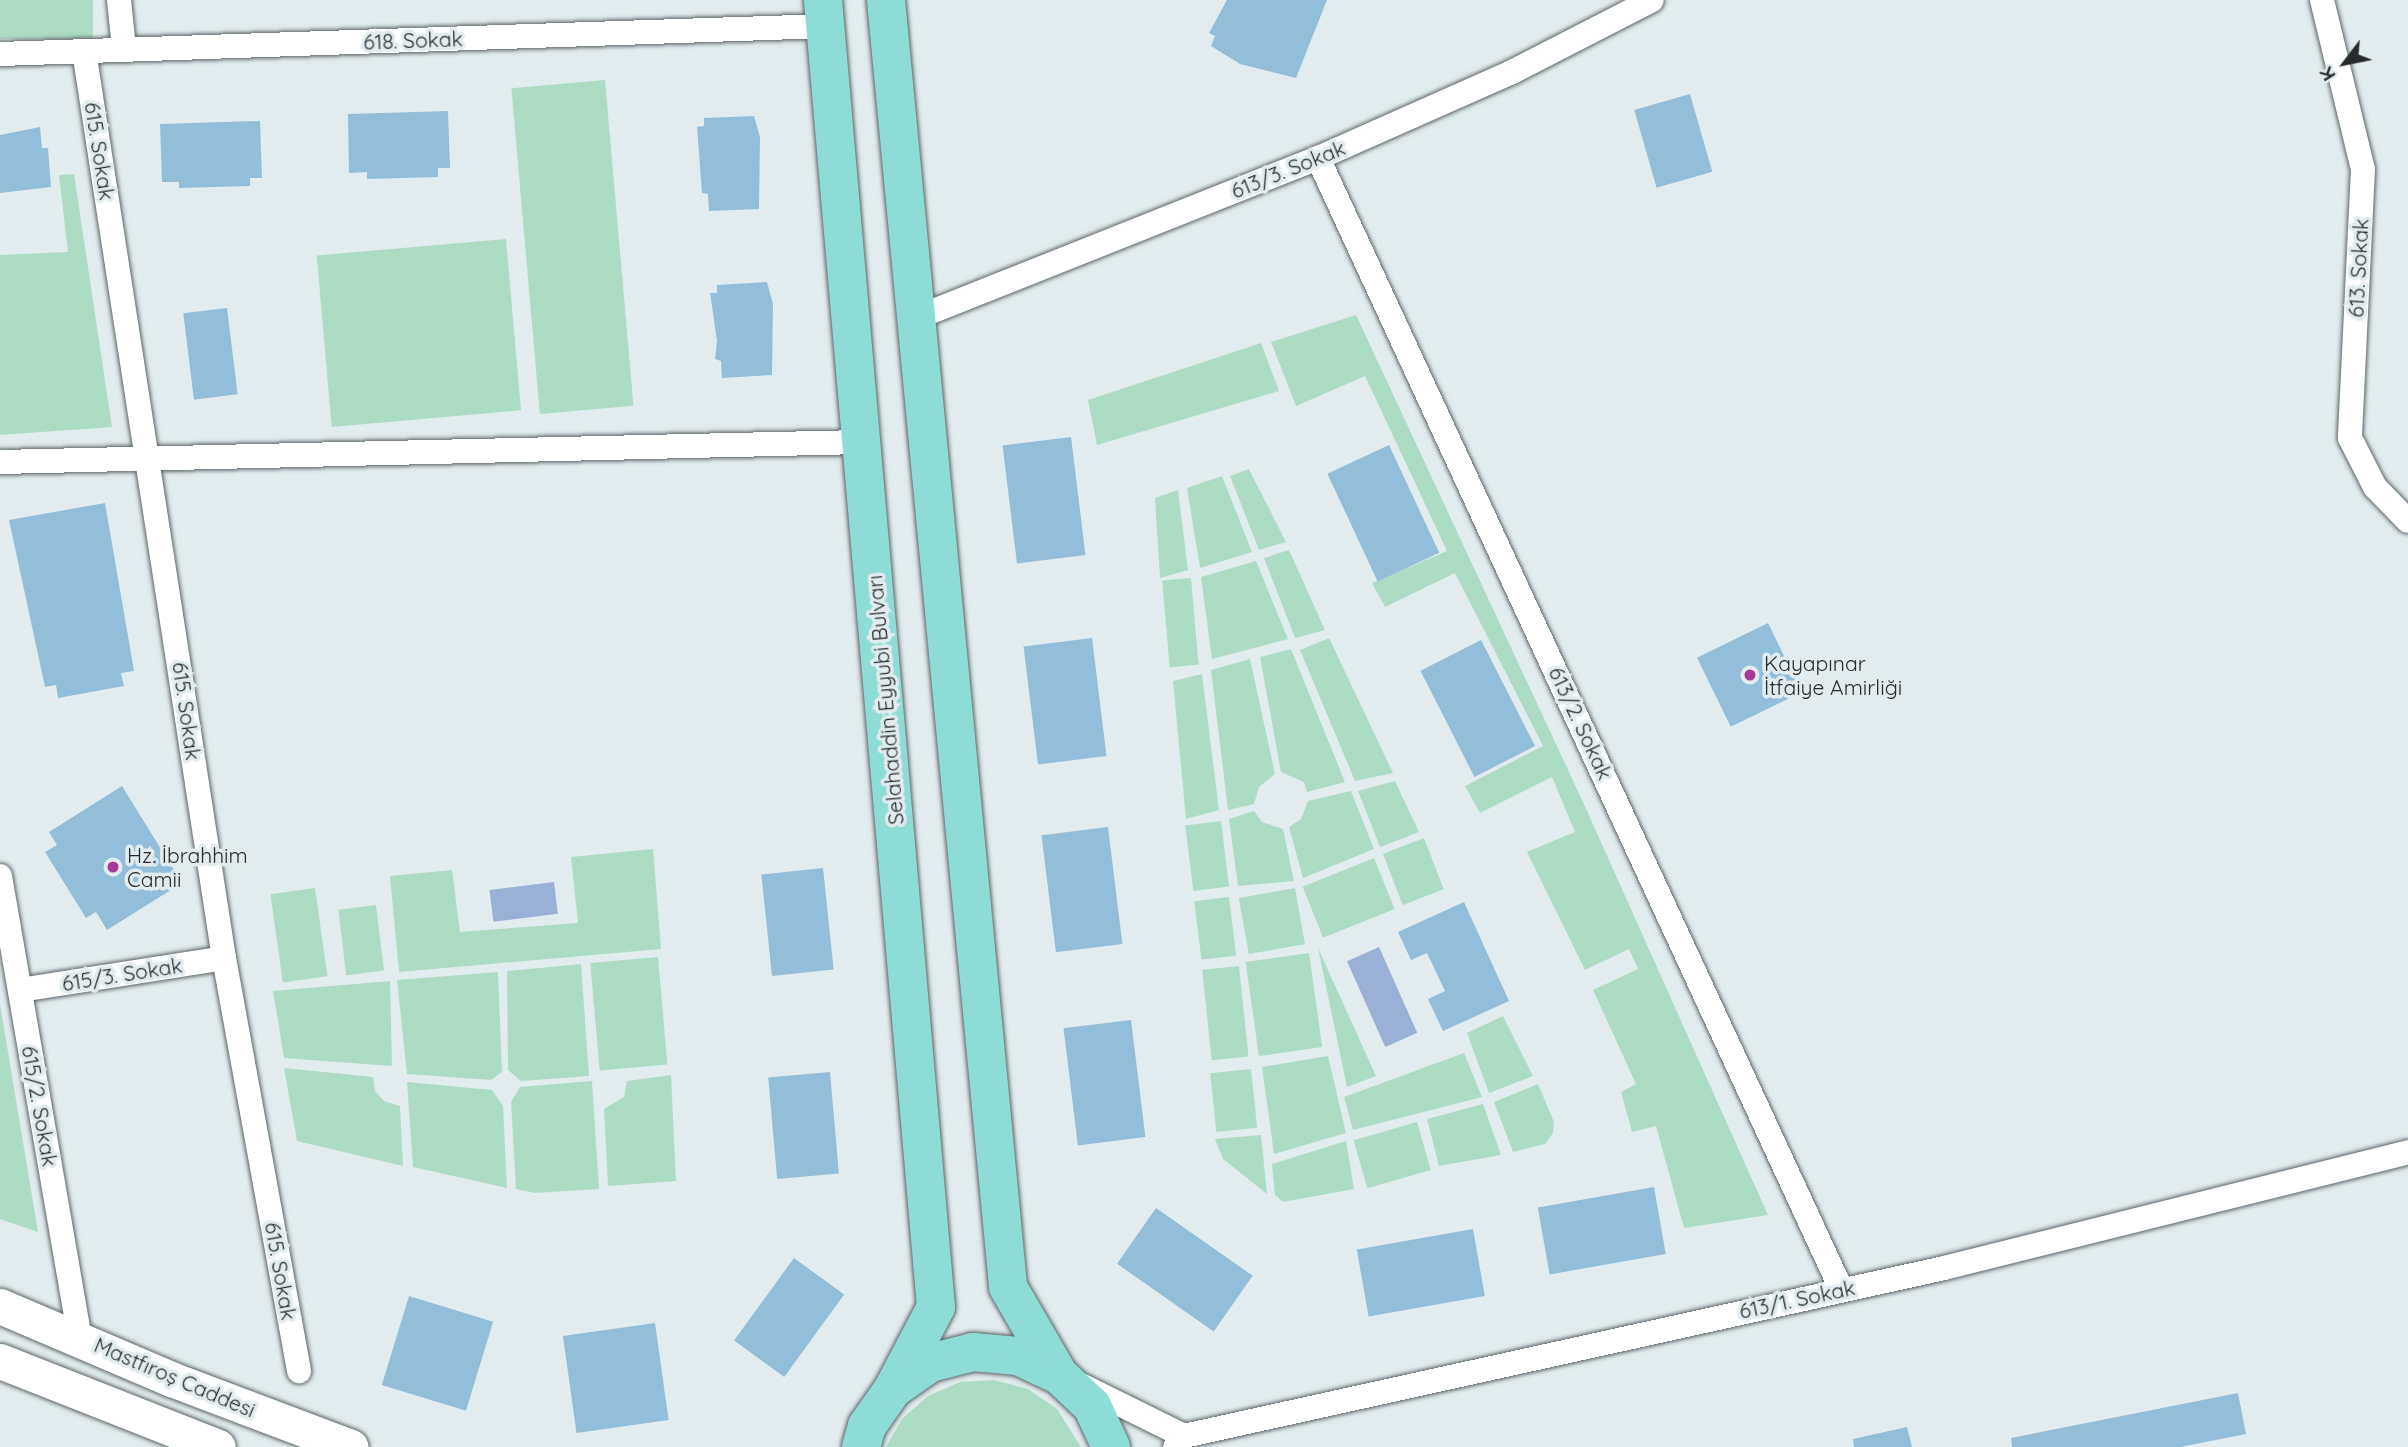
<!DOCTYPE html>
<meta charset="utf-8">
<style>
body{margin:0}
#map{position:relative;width:2408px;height:1447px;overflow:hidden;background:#e2ecee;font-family:Quicksand,sans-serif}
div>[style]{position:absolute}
.green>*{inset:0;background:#addcc5;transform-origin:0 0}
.water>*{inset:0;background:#9ab0d7;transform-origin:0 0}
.building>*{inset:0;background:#93beda;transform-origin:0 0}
.roads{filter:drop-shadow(0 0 2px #5d6567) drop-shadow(0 0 2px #5d6567)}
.street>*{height:24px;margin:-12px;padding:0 12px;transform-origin:12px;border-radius:12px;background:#fff}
.secondary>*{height:35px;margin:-17.5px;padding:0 17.5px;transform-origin:17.5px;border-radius:17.5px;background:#fff}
.primary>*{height:38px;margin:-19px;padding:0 19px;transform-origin:19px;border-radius:19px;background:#8edcd6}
.dots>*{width:19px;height:19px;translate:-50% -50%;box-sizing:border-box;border:4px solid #e2ecee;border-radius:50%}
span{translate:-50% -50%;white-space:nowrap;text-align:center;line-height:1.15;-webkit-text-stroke:7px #e2ecee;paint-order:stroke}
.street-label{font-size:21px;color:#272b2c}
.poi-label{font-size:21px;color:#272b2c}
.left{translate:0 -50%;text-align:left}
.north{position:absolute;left:2310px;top:28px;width:70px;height:70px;-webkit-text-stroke:5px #e2ecee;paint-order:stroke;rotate:238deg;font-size:19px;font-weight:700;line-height:28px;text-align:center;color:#272b2c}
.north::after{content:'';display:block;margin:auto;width:24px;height:32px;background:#272b2c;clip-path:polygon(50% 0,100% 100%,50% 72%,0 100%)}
</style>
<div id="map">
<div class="green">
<div style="left:0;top:0;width:93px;height:39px"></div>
<div style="left:605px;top:80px;width:327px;height:94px;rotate:85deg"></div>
<div style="clip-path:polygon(74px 174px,112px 427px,0 435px,0 255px,68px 252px,59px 175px)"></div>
<div style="left:506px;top:239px;width:172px;height:190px;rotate:85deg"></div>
<div style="clip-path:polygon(1356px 315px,1583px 802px,1768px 1215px,1684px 1228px,1656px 1126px,1632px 1132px,1621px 1092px,1636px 1084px,1593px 990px,1638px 969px,1629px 949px,1585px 970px,1527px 852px,1575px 832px,1552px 777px,1480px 813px,1465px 786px,1543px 746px,1455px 573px,1385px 607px,1372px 583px,1447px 551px,1365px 376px,1296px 406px,1271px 342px)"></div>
<div style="clip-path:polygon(1261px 343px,1279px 391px,1097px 445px,1088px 400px)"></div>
<div style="clip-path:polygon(1249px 469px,1286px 542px,1259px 550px,1230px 476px)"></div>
<div style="clip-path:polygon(1222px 476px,1252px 552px,1200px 568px,1187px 488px)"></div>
<div style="clip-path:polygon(1178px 490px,1188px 570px,1160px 578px,1155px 498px)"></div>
<div style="clip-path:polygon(1289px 550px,1325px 630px,1295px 638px,1264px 558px)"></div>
<div style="clip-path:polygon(1256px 561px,1288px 639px,1212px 659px,1201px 577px)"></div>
<div style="left:1191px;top:578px;width:87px;height:29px;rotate:85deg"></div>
<div style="clip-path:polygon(1329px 638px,1393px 773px,1355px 781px,1300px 650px)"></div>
<div style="clip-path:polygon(1291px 649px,1345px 782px,1307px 792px,1304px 782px,1281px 772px,1260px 657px)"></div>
<div style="clip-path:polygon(1250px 659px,1275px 774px,1259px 787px,1254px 804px,1228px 810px,1211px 670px)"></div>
<div style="clip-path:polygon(1202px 674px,1219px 810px,1186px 819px,1173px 681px)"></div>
<div style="clip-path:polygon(1395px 781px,1419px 832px,1380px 847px,1358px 791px)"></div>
<div style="clip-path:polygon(1351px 791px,1374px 849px,1303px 878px,1289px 827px,1301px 819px,1308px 801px)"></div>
<div style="clip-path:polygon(1254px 811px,1262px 822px,1283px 829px,1294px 881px,1238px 886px,1229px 819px)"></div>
<div style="left:1221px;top:821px;width:66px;height:36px;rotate:83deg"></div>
<div style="left:1424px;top:838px;width:55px;height:44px;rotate:69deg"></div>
<div style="clip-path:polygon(653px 849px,661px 949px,399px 972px,390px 876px,452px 870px,460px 932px,578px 923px,571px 857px)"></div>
<div style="left:1374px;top:858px;width:55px;height:77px;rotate:68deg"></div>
<div style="left:315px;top:888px;width:89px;height:45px;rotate:82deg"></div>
<div style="left:1295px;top:888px;width:57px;height:57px;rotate:80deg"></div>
<div style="left:1229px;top:897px;width:59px;height:35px;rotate:83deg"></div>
<div style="left:376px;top:905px;width:66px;height:38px;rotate:83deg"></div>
<div style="clip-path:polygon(1318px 948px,1376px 1076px,1347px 1087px)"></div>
<div style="left:1309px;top:953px;width:95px;height:64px;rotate:82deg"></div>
<div style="left:658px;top:957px;width:108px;height:68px;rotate:85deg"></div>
<div style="clip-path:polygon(581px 964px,589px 1076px,521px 1081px,508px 1070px,507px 971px)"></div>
<div style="left:1239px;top:966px;width:91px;height:37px;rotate:84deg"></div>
<div style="clip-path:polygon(498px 972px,502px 1072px,491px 1080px,407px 1074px,397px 980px)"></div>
<div style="clip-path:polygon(390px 981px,392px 1066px,284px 1058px,273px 991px)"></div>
<div style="clip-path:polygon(0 1004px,38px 1232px,0 1219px)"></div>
<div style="clip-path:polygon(1503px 1016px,1533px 1076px,1489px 1093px,1467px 1033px)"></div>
<div style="clip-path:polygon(1464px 1053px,1482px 1097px,1353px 1130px,1344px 1097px)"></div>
<div style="clip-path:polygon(1328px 1056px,1346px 1133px,1274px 1154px,1262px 1067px)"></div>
<div style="clip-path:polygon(284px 1068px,373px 1077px,375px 1091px,384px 1101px,400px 1106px,403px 1166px,297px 1141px)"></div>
<div style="left:1251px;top:1069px;width:59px;height:41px;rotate:84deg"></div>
<div style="clip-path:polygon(671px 1075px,676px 1181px,608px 1186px,604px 1109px,624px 1097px,627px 1081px)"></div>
<div style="clip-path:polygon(592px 1081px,599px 1189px,535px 1193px,516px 1189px,511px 1102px,520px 1087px)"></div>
<div style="clip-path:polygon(407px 1082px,492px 1090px,503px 1106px,507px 1188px,413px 1167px)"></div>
<div style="clip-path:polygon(1538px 1084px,1554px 1122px,1553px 1133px,1545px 1144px,1513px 1152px,1494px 1102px)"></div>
<div style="clip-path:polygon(1483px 1104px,1501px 1155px,1439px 1166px,1427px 1119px)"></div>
<div style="left:1417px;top:1122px;width:50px;height:66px;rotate:74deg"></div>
<div style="clip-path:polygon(1261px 1135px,1267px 1194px,1223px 1159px,1215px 1139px)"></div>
<div style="clip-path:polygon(1346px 1141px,1354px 1189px,1283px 1202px,1275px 1195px,1272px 1164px)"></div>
<div style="clip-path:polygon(994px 1380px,1028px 1389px,1057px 1409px,1081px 1447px,886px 1447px,902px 1419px,928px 1396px,960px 1382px)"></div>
</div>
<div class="water">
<div style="left:554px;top:882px;width:32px;height:65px;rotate:83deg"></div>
<div style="left:1379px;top:947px;width:94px;height:35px;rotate:66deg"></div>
</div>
<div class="building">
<div style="clip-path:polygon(1227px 0,1327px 0,1296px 78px,1240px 64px,1211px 46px,1215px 36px,1209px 33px)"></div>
<div style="left:1690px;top:94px;width:81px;height:58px;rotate:74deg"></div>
<div style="clip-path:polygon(448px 111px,450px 168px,438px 168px,438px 177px,367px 179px,367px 172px,349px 173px,348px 114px)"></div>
<div style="clip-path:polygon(754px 116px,760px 137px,759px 209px,709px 211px,708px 194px,702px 193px,697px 127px,704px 126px,704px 118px)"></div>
<div style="clip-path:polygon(260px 121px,262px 178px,250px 178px,250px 186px,179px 188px,179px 182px,162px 182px,160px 124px)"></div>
<div style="clip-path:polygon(40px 127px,42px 148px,48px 148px,51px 187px,0 193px,0 135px)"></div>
<div style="clip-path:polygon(767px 282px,773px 304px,772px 375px,722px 378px,721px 361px,715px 359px,717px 341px,710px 293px,717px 293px,717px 285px)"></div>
<div style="left:227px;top:308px;width:87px;height:44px;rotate:83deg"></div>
<div style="left:1071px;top:437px;width:119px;height:69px;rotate:83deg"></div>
<div style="left:1389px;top:445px;width:119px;height:68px;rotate:65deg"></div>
<div style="clip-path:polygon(105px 503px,134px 671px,121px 673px,124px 686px,58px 698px,56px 685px,45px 687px,9px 520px)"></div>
<div style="left:1768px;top:623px;width:77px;height:79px;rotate:64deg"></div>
<div style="left:1092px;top:638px;width:119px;height:69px;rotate:83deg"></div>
<div style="left:1481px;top:640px;width:119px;height:68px;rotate:63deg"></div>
<div style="clip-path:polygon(122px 786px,182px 883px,107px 930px,96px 912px,86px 918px,45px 852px,57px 845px,49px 832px)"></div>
<div style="left:1108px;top:827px;width:118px;height:67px;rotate:83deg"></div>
<div style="left:823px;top:868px;width:102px;height:62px;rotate:84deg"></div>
<div style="clip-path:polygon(1464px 902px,1509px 1001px,1443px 1031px,1428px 999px,1445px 991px,1427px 953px,1411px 960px,1398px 932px)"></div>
<div style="left:1131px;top:1020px;width:118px;height:68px;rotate:83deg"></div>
<div style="left:830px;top:1072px;width:102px;height:62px;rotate:85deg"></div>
<div style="left:1654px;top:1187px;width:68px;height:118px;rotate:80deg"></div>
<div style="left:1156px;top:1208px;width:118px;height:68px;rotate:35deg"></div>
<div style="left:1473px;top:1229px;width:68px;height:118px;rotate:80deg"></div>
<div style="left:794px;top:1258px;width:62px;height:102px;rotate:36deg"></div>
<div style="left:409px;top:1296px;width:88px;height:93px;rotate:17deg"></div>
<div style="left:655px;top:1323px;width:98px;height:93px;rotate:82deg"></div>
<div style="clip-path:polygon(2238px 1393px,2246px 1434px,2180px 1447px,2012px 1447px,2011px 1438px)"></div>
<div style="clip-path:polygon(1907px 1427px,1912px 1447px,1854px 1447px,1853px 1439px)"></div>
</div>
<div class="roads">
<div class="street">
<div style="left:119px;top:0;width:48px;rotate:84.1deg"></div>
<div style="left:2322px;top:0;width:174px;rotate:76.4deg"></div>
<div style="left:2363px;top:169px;width:269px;rotate:92.8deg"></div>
<div style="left:2350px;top:438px;width:55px;rotate:63deg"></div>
<div style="left:2375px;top:487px;width:47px;rotate:45.9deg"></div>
<div style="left:84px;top:51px;width:918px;rotate:81.23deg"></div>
<div style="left:224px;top:958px;width:420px;rotate:79.7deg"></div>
<div style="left:0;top:54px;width:825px;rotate:-1.94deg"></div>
<div style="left:1318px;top:158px;width:1246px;rotate:65.18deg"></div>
<div style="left:916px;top:318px;width:433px;rotate:-21.7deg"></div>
<div style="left:1318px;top:158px;width:212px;rotate:-23.9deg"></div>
<div style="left:1512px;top:72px;width:157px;rotate:-27.2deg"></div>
<div style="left:0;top:462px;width:862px;rotate:-1.33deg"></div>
<div style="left:0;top:876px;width:468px;rotate:80.2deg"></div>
<div style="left:20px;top:990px;width:206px;rotate:-8.9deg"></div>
<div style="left:1081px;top:1385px;width:115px;rotate:26.3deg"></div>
<div style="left:1184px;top:1436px;width:14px;rotate:129deg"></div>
<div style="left:1184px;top:1436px;width:778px;rotate:-12.46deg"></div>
<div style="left:1944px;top:1268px;width:478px;rotate:-14deg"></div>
</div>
<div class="secondary">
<div style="left:0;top:1306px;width:186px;rotate:23.1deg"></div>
<div style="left:171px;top:1379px;width:192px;rotate:20.7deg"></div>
<div style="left:0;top:1361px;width:234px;rotate:21.5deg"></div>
</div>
<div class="primary">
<div style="left:823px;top:0;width:1312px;rotate:85.06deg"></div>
<div style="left:936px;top:1307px;width:93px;rotate:117.7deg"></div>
<div style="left:886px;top:0;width:1293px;rotate:84.58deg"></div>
<div style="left:1008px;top:1287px;width:102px;rotate:59.9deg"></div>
<div style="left:861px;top:1447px;width:22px;rotate:-74deg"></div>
<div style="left:867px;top:1426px;width:45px;rotate:-54.9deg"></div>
<div style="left:893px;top:1389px;width:45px;rotate:-35.1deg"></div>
<div style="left:930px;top:1363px;width:44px;rotate:-14.3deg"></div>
<div style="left:973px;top:1352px;width:45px;rotate:5.1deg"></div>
<div style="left:1018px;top:1356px;width:45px;rotate:24.9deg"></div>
<div style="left:1059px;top:1375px;width:45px;rotate:43.2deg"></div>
<div style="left:1092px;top:1406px;width:45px;rotate:65.1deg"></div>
</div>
</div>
<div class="dots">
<div style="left:1750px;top:675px;background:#a83997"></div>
<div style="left:113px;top:867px;background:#a83997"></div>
</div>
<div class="street-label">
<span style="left:413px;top:40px;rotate:-2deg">618. Sokak</span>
<span style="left:100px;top:151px;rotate:81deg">615. Sokak</span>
<span style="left:1288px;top:169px;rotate:-22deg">613/3. Sokak</span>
<span style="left:2358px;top:268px;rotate:-87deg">613. Sokak</span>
<span style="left:885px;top:700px;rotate:-95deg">Selahaddin Eyyubi Bulvarı</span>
<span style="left:187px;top:711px;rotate:82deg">615. Sokak</span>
<span style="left:1581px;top:723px;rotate:65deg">613/2. Sokak</span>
<span style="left:122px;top:974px;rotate:-9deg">615/3. Sokak</span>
<span style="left:40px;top:1106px;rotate:80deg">615/2. Sokak</span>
<span style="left:281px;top:1271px;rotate:80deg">615. Sokak</span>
<span style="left:1797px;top:1299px;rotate:-12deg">613/1. Sokak</span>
<span style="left:175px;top:1377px;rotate:23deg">Mastfıroş Caddesi</span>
</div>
<div class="poi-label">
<span class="left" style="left:1764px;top:675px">Kayapınar<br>İtfaiye Amirliği</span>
<span class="left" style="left:127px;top:867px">Hz. İbrahhim<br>Camii</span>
</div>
<div class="north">K</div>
</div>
